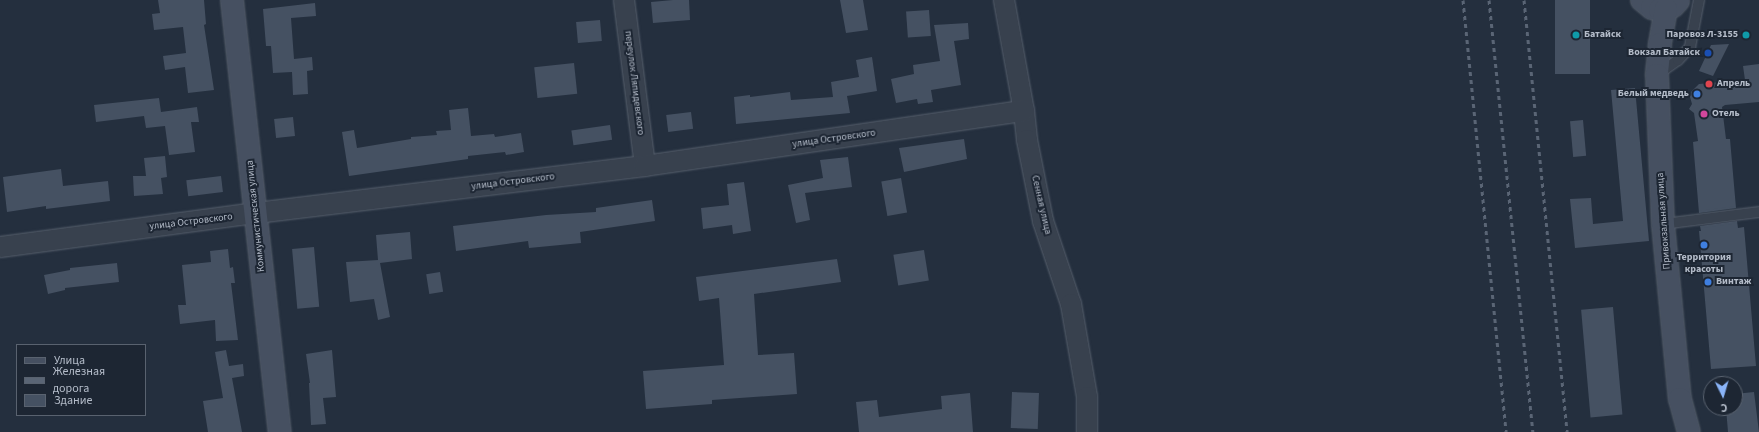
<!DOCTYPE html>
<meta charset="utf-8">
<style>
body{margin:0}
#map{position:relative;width:1759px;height:432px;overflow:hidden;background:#242f3e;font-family:"Source Sans 3",sans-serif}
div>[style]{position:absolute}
.building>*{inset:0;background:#455162;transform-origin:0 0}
.roads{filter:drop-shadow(0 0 1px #565f6c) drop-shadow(0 0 1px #565f6c)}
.lane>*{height:10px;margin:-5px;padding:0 5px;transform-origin:5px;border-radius:5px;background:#38414e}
.street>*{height:20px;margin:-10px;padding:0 10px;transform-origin:10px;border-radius:10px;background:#38414e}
.secondary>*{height:22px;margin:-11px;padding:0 11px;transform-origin:11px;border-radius:11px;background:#465061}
.rail>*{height:3px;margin-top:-1.5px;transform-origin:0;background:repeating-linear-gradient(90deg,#5a6575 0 4px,transparent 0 8px)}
.dots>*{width:11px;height:11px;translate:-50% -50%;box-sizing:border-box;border:2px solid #1d2633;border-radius:50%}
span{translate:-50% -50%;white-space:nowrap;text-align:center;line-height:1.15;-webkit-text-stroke:4px #1d2633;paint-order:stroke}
.poi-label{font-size:10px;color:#b4bcc9;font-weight:700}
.left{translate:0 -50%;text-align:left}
.right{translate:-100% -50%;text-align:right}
.street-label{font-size:10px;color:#b4bcc9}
.legend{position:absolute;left:16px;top:344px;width:130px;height:72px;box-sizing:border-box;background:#1d2633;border:1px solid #59626f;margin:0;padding:5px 7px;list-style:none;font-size:12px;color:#b4bcc9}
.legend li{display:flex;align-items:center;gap:8px;height:20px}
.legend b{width:20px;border:1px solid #59626f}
.north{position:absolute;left:1703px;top:376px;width:40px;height:40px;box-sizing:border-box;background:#1d2633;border:1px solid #59626f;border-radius:50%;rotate:175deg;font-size:11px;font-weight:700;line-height:16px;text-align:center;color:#b4bcc9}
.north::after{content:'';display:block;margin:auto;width:14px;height:18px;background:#8ab4f8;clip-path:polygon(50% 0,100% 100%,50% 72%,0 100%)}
</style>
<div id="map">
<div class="building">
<div style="clip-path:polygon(158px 0,204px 0,206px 24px,204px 25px,214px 90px,188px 93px,185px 67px,165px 70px,163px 56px,186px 53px,183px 27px,154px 30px,152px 14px,160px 13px)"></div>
<div style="clip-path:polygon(673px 0,689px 0,690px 20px,653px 23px,651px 2px)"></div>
<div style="clip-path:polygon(840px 0,863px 0,868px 30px,846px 33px)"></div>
<div style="left:1555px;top:0;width:35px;height:74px"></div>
<div style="clip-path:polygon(315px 3px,316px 16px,291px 18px,294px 59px,312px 57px,313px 70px,307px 71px,308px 94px,293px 95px,292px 72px,273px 73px,271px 46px,266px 46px,263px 9px)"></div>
<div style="left:929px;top:10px;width:26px;height:23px;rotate:86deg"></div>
<div style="left:600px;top:20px;width:21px;height:24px;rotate:85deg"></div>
<div style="clip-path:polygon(968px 23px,969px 39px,954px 41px,961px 85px,931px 90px,933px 102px,918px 104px,917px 99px,896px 103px,891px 79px,914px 74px,913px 65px,940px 61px,934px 25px)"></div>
<div style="clip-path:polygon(1729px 44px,1713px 76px,1699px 71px,1711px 45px)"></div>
<div style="clip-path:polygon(872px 57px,877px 91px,847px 96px,850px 113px,736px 124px,734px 97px,750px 95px,750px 97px,790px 92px,791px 100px,833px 97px,831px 82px,859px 77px,856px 60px)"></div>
<div style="left:574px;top:63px;width:31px;height:40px;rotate:84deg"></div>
<div style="clip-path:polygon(1759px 64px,1759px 102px,1725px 105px,1722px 107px,1726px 139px,1730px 139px,1736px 208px,1699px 213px,1693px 142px,1698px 141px,1694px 113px,1689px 109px,1692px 104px,1690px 97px,1691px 92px,1699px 84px,1745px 80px,1743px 66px)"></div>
<div style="clip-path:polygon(1635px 88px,1649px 241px,1575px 248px,1570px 199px,1591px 198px,1593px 224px,1623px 221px,1611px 90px)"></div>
<div style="clip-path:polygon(159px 98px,161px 112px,197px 107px,199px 122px,191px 122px,195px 152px,169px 155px,165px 126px,146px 128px,144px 116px,96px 122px,94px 105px)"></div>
<div style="clip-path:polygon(468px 108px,471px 136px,494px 134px,495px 137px,521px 133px,524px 152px,506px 155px,505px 152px,468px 156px,468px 159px,349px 176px,342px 132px,354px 130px,357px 148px,411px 139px,411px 137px,437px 135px,436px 131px,451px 130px,449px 110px)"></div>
<div style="left:691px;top:112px;width:17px;height:25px;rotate:83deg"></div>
<div style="left:293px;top:117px;width:19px;height:19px;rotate:84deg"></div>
<div style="left:1583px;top:120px;width:36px;height:13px;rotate:85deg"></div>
<div style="left:610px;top:125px;width:15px;height:39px;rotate:82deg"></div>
<div style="clip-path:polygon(964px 139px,967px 159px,904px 172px,899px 148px)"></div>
<div style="clip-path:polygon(165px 156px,167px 177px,161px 178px,163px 194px,134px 196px,133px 176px,146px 176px,144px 158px)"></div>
<div style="clip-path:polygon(848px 157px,852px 187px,805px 193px,810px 220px,796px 223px,788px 185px,823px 178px,820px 160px)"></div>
<div style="clip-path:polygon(61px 169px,63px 186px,108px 181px,110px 201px,46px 209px,46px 206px,7px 212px,3px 177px)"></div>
<div style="left:221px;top:176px;width:16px;height:35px;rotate:83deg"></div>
<div style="left:901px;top:178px;width:35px;height:20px;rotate:80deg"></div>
<div style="clip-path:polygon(744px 182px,751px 231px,733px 234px,732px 225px,703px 229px,701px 208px,729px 205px,727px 184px)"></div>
<div style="clip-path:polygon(652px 200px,655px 221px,580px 232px,581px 243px,529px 248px,528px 241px,456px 251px,453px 226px,546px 215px,596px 212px,596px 208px)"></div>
<div style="clip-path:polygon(1737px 221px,1738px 228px,1744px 227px,1756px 366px,1711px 369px,1699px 231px,1701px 231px,1700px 226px)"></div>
<div style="clip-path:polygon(410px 232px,412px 259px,380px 263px,390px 317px,378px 320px,374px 299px,350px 302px,346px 262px,378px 260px,376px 235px)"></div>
<div style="left:314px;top:247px;width:60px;height:22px;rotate:85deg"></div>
<div style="clip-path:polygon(228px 249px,230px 268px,233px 267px,235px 283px,231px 283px,238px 340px,216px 341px,215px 320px,180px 324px,178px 305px,186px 305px,182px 265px,211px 262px,210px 251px)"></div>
<div style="left:924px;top:250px;width:31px;height:31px;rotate:81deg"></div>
<div style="clip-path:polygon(837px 259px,841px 282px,754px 294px,758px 355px,794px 353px,797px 394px,712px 400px,712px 404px,646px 409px,643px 371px,724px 365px,719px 298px,699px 301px,696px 277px)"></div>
<div style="clip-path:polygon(117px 263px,119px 282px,65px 288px,65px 290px,48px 294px,44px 275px,70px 270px,70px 268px)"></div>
<div style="left:440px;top:272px;width:20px;height:14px;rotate:81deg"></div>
<div style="left:1613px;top:307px;width:108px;height:32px;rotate:85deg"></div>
<div style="clip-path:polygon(226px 350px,229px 366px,243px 364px,244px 376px,232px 378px,242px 432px,208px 432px,203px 401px,223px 398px,215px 352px)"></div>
<div style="clip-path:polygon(332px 350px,336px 397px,323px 398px,326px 424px,311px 425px,309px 383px,310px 383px,306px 354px)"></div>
<div style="left:1012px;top:392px;width:27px;height:36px;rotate:2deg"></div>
<div style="clip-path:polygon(1754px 392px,1759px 432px,1728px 432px,1726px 408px,1735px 408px,1735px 394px)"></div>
<div style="clip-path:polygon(970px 393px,973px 432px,859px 432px,856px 402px,877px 400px,879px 417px,942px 409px,941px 396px)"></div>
</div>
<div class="roads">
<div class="lane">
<div style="left:1658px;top:74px;width:24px;rotate:-35deg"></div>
<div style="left:1678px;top:60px;width:18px;rotate:-47deg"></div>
<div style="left:1690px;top:47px;width:48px;rotate:-79.2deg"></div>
<div style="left:1663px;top:224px;width:97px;rotate:-7.1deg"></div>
</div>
<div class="street">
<div style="left:624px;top:0;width:167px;rotate:82.8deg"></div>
<div style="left:1004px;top:0;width:113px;rotate:79.8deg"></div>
<div style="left:1024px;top:111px;width:29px;rotate:84deg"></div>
<div style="left:1027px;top:140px;width:83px;rotate:78.8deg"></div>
<div style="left:1043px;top:221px;width:88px;rotate:71.4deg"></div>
<div style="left:1071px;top:304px;width:94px;rotate:80.2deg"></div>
<div style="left:1087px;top:397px;width:35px;rotate:90deg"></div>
<div style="left:0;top:247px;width:258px;rotate:-7.6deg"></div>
<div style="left:256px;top:213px;width:392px;rotate:-6.9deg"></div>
<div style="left:645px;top:166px;width:383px;rotate:-8.3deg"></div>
</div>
<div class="secondary">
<div style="left:232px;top:0;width:435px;rotate:83.7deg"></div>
<div style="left:1642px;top:0;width:13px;rotate:39deg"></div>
<div style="left:1652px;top:8px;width:8px;rotate:14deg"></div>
<div style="left:1660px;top:10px;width:14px;rotate:-17deg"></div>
<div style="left:1673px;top:6px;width:7px;rotate:-45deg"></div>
<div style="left:1666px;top:9px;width:36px;rotate:100deg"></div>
<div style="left:1660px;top:44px;width:31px;rotate:96deg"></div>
<div style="left:1657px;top:75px;width:149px;rotate:87.7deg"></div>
<div style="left:1663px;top:224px;width:176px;rotate:84.5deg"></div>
<div style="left:1680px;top:399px;width:34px;rotate:75deg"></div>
</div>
</div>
<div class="rail">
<div style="left:1463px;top:0;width:434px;rotate:84.3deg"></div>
<div style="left:1489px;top:0;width:434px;rotate:84.2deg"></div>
<div style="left:1524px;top:0;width:434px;rotate:84.3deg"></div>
</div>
<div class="dots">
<div style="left:1576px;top:35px;background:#0f9aa8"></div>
<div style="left:1746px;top:35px;background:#0f9aa8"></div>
<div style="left:1708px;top:53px;background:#1a4fb4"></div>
<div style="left:1709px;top:84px;background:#e0444e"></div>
<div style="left:1697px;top:94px;background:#3f7fe0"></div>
<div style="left:1704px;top:114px;background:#d1479c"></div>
<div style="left:1704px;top:245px;background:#3f7fe0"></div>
<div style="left:1708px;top:282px;background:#3f7fe0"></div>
</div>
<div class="poi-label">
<span class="left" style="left:1584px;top:35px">Батайск</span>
<span class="right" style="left:1738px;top:35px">Паровоз Л-3155</span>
<span class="right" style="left:1700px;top:53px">Вокзал Батайск</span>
<span class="left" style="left:1717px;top:84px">Апрель</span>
<span class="right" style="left:1689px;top:94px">Белый медведь</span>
<span class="left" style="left:1712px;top:114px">Отель</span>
<span style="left:1704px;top:263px">Территория<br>красоты</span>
<span class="left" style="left:1716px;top:282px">Винтаж</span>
</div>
<div class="street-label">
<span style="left:634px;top:83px;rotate:83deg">переулок Ляпидевского</span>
<span style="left:834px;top:139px;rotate:-8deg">улица Островского</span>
<span style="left:513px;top:182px;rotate:-7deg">улица Островского</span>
<span style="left:1041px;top:205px;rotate:77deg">Сенная улица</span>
<span style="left:256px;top:216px;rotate:-96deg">Коммунистическая улица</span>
<span style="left:1664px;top:221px;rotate:-94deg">Привокзальная улица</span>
<span style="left:191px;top:222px;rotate:-7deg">улица Островского</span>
</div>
<ul class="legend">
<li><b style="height:5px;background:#465061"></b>Улица</li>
<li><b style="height:5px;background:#5a6575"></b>Железная дорога</li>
<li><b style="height:11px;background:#455162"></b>Здание</li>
</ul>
<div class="north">С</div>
</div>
